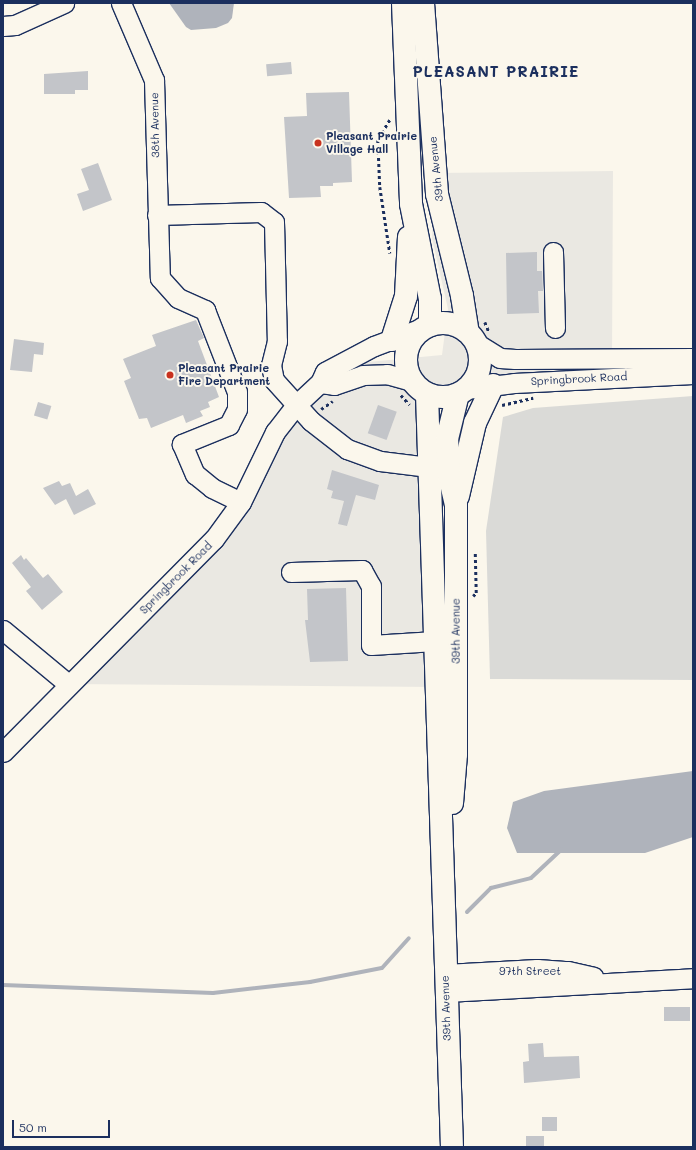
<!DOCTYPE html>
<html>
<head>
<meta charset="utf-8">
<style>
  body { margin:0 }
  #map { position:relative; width:696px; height:1150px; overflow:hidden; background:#fbf7ec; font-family:Mali,sans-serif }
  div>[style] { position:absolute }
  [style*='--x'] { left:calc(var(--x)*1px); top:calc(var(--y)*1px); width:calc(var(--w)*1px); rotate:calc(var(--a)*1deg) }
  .built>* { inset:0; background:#eae8e2 }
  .green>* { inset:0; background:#dadad7 }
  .water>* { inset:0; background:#afb3bb }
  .stream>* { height:4px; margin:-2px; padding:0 2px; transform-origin:2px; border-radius:2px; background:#afb3bb }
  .building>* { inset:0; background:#c3c5c9; transform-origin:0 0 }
  .path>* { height:2.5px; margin-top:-1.25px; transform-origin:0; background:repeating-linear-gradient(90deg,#1b2f5e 0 3px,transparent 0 6px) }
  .roads { filter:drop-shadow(1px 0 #1b2f5e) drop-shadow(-1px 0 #1b2f5e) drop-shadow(0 1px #1b2f5e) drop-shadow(0 -1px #1b2f5e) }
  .minor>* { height:19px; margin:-9.5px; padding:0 9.5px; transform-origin:9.5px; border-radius:9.5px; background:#fbf7ec }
  .major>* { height:22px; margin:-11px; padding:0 11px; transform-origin:11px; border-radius:11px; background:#fbf7ec }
  .major>.ring { margin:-11px; padding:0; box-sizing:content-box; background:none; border:22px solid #fbf7ec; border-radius:50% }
  .dots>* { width:11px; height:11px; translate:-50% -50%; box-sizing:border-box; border:2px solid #fbf7ec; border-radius:50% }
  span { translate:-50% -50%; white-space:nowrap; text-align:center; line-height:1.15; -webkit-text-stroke:4px #fbf7ec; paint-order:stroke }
  .street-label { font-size:11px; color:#1b2f5e }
  .poi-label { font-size:11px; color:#1b2f5e; font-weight:700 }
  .left { translate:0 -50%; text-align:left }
  .district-label { font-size:15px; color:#1b2f5e; font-weight:700; letter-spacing:1px }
  .frame { position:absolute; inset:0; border:4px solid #1b2f5e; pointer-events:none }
  .scale { position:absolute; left:12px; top:1120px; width:98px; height:18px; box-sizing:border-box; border:2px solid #1b2f5e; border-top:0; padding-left:5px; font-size:12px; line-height:14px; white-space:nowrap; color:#1b2f5e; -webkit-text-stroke:3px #fbf7ec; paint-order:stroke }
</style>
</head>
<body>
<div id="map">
  <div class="built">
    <div style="clip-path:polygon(613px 171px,612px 359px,455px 389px,440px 409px,429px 477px,436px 687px,68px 684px,183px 572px,291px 410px,341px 374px,368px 362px,442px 355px,448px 309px,432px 238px,435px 173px)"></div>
  </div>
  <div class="green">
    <div style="clip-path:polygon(693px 396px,693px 680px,490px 679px,486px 531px,503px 417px,533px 408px)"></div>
  </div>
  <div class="water">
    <div style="clip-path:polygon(169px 3px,234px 3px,232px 18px,228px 23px,216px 28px,191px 30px,186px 27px)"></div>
    <div style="clip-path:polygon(693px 771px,693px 837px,645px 853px,517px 853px,507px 828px,513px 802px,544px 791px)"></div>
  </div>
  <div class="stream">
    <div style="--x:467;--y:912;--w:34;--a:-45"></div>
    <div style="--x:491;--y:888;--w:41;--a:-14"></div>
    <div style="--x:531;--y:878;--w:42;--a:-43.1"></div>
    <div style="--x:3;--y:985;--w:210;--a:2.2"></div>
    <div style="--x:213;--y:993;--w:98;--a:-6.5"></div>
    <div style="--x:310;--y:982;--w:73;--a:-11"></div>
    <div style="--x:382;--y:968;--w:40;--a:-48"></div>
  </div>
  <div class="building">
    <div style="left:291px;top:62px;width:12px;height:25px;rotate:85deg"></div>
    <div style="clip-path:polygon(88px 71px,88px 90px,75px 90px,75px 94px,44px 94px,44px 74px)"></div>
    <div style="clip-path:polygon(349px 92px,352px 182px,333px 183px,333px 186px,320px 186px,321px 197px,289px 198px,284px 117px,307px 116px,306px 93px)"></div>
    <div style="clip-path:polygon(98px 163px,112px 200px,83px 211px,77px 194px,89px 190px,81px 169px)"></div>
    <div style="clip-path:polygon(537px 252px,537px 271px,542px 271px,543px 291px,538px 291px,539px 313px,507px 314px,506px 253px)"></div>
    <div style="clip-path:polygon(196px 320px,204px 338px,198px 341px,219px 397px,208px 402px,210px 407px,200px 411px,203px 416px,186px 423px,183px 415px,151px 428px,147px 418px,139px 419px,124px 381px,131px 378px,123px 359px,156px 346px,152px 335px)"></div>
    <div style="clip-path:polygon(14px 339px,44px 343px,43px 355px,34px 354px,32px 372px,10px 370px)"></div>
    <div style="left:38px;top:402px;width:14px;height:14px;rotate:17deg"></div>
    <div style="left:378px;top:405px;width:20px;height:30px;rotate:20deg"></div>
    <div style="clip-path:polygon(332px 470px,379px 485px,375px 500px,356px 495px,347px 526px,338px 524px,344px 501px,331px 498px,333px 491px,327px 489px)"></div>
    <div style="clip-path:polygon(59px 481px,62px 486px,70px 483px,76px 496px,88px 489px,96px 504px,74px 515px,66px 499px,55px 505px,43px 488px)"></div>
    <div style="clip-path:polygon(21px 555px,24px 560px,26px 558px,43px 578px,48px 574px,63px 592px,42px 610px,26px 591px,31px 587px,12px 563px)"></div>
    <div style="clip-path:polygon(346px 588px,348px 661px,310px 662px,305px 620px,308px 620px,307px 589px)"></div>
    <div style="left:664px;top:1007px;width:26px;height:14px"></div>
    <div style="clip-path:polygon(543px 1043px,544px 1057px,579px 1056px,580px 1078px,524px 1083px,523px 1062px,529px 1061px,528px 1044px)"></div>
    <div style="left:557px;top:1117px;width:14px;height:15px;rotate:90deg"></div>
    <div style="left:526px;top:1136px;width:18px;height:11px"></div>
  </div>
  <div class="path">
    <div style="--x:390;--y:120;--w:23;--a:121"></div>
    <div style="--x:378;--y:140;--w:47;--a:87.6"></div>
    <div style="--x:380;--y:187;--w:67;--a:81.4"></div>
    <div style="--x:485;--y:322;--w:11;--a:68"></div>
    <div style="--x:401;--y:395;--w:13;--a:48"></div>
    <div style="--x:502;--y:405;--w:32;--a:-13"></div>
    <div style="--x:321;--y:409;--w:14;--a:-34"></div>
    <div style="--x:473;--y:596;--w:4;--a:-45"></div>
    <div style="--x:476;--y:593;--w:41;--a:-91.4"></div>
  </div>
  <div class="roads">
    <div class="minor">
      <div style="--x:121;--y:3;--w:84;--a:66.8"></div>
      <div style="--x:154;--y:80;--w:198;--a:88.3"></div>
      <div style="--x:160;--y:278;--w:27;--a:48"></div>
      <div style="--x:178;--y:298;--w:30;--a:24"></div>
      <div style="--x:205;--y:310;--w:88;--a:68.7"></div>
      <div style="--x:237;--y:392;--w:17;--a:90"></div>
      <div style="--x:237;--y:409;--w:18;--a:117"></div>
      <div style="--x:229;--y:425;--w:51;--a:158"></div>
      <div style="--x:182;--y:444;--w:33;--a:67"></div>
      <div style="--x:195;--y:474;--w:22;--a:39"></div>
      <div style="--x:212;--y:488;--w:32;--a:26"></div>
      <div style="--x:3;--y:26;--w:12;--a:-5"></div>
      <div style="--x:15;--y:25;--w:54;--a:-24.2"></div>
      <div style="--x:157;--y:215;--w:104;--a:-1.7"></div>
      <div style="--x:261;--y:212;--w:16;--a:38"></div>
      <div style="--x:274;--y:222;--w:119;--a:88.6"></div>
      <div style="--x:277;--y:341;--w:25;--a:104"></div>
      <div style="--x:271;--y:365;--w:15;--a:79"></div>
      <div style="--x:274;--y:380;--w:55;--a:47.9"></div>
      <div style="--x:311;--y:421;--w:46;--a:37.9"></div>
      <div style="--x:347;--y:449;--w:35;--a:20"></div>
      <div style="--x:380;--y:461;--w:49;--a:7"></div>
      <div style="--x:553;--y:252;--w:76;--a:88.5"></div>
      <div style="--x:476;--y:343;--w:28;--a:32"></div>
      <div style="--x:500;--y:358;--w:15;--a:4"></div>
      <div style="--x:515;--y:359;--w:178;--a:-0.3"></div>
      <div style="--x:320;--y:383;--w:14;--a:8"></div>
      <div style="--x:334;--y:385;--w:31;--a:-19"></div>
      <div style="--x:363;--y:375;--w:24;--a:-2"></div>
      <div style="--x:387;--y:374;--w:26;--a:16"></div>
      <div style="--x:466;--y:389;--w:48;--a:-7.1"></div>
      <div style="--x:514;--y:383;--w:179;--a:-2.9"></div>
      <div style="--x:291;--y:572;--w:71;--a:-1.6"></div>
      <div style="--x:362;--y:570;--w:18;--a:61"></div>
      <div style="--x:371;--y:586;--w:59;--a:90"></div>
      <div style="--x:371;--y:645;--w:64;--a:-3.6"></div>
      <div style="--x:3;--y:630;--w:85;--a:39.7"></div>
      <div style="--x:3;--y:752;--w:300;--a:-45.3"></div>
      <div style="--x:214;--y:539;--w:46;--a:-53.9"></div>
      <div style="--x:241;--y:502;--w:78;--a:-64.1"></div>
      <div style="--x:275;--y:432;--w:34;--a:-52"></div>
      <div style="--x:296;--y:405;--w:33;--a:-43"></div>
      <div style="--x:320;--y:383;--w:12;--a:-66"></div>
      <div style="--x:325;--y:372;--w:55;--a:-28"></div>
      <div style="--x:374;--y:346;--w:51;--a:-20.6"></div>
      <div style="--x:445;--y:974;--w:92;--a:-3.1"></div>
      <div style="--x:537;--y:969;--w:31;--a:4"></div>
      <div style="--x:568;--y:971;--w:26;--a:13"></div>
      <div style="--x:446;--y:992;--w:247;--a:-3.2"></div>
    </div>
    <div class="major">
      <div style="--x:403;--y:3;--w:201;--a:87.7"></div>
      <div style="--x:411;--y:204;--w:97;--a:78.7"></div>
      <div style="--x:430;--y:299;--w:26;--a:90"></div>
      <div style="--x:423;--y:3;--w:192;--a:85.8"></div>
      <div style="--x:437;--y:194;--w:105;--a:76.2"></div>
      <div style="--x:462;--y:296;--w:36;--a:81"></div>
      <div class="ring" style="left:406px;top:323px;width:52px;height:52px"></div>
      <div style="--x:392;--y:340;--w:46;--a:-72.3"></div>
      <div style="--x:406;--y:296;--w:59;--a:-87.1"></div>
      <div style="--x:427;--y:394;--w:753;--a:88.1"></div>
      <div style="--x:458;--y:496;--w:75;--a:-76.9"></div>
      <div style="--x:475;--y:423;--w:42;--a:-64.7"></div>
      <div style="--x:452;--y:803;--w:49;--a:-85.3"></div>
      <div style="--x:456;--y:754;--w:249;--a:-90"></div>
      <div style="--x:456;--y:505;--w:31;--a:-103"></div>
      <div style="--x:449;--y:475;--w:36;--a:-93"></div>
      <div style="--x:447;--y:439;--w:46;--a:-76.3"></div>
    </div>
  </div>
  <div class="dots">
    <div style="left:318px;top:143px;background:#c8321e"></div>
    <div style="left:170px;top:375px;background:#c8321e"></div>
  </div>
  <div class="street-label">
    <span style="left:155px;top:125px;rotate:-91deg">38th Avenue</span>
    <span style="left:436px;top:169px;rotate:-96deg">39th Avenue</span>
    <span style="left:579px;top:379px;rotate:-3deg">Springbrook Road</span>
    <span style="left:176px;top:578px;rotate:-45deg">Springbrook Road</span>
    <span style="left:456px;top:631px;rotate:-90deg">39th Avenue</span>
    <span style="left:530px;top:971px">97th Street</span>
    <span style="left:446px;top:1008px;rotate:-92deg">39th Avenue</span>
  </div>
  <div class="poi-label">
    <span class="left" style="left:326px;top:143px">Pleasant Prairie<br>Village Hall</span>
    <span class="left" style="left:178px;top:375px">Pleasant Prairie<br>Fire Department</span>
  </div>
  <div class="district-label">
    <span style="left:496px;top:72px">PLEASANT PRAIRIE</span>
  </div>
  <div class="frame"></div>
  <div class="scale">50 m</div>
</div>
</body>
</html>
